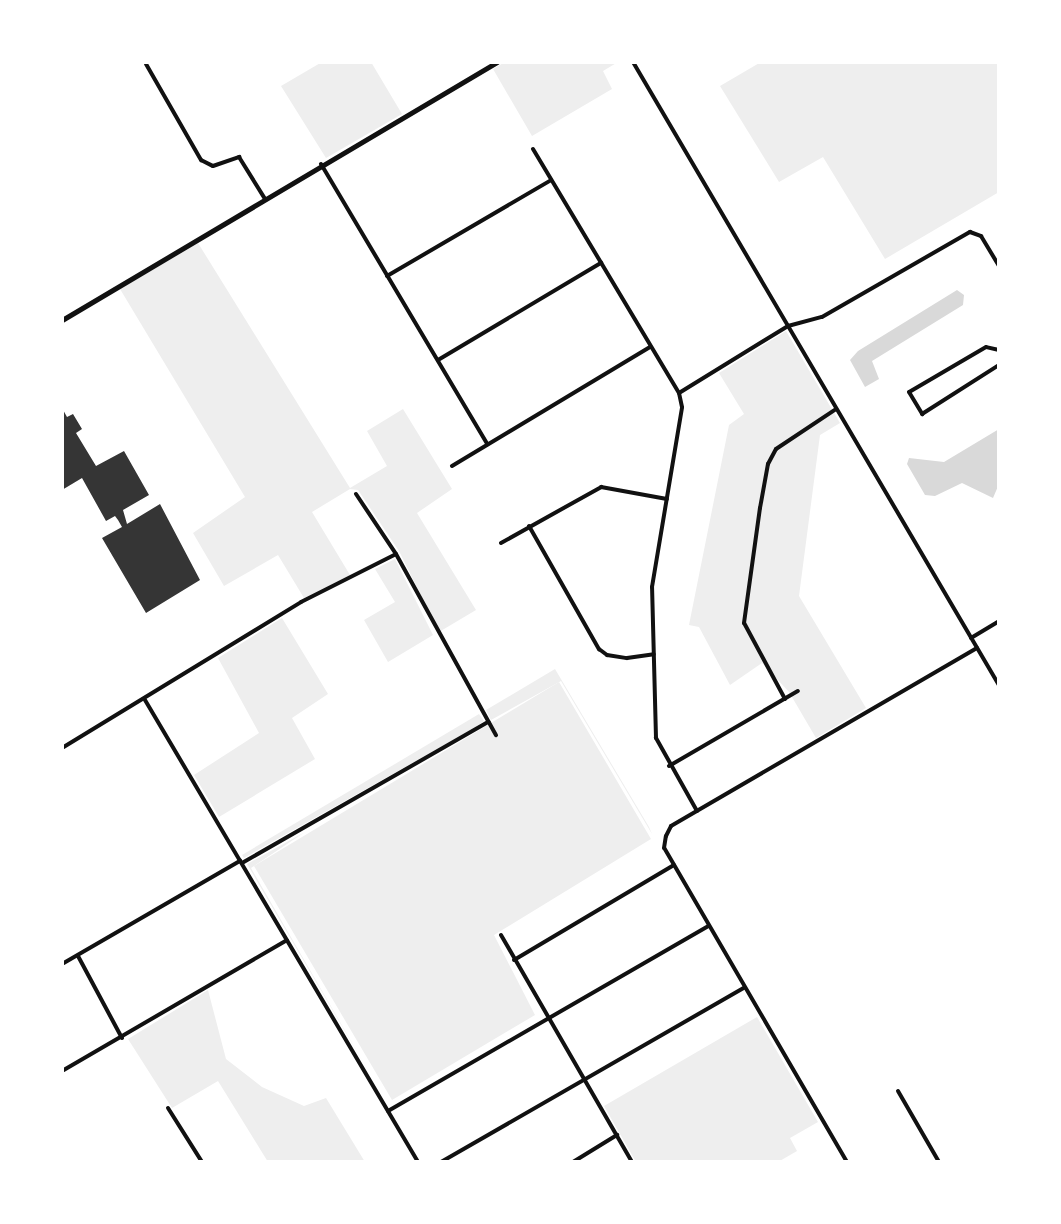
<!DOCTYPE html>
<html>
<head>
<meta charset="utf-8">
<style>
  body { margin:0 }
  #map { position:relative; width:1061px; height:1224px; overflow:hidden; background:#fff; font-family:"Varela Round",sans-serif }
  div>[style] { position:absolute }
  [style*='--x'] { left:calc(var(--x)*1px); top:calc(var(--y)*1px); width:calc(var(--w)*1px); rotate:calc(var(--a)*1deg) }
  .green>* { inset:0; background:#eee }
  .water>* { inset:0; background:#d9d9d9 }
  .building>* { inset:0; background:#353535 }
  .minor>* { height:4px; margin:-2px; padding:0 2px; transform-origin:2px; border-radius:2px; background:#111 }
  .tertiary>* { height:5px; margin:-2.5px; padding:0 2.5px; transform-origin:2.5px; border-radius:2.5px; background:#111 }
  span { translate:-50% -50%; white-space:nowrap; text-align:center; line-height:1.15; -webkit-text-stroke:6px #fff; paint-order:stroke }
  .frame { position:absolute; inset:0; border:64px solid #fff; pointer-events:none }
</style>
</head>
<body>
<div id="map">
  <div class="green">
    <div style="clip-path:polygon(322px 62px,371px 62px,402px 114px,326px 158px,281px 86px)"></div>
    <div style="clip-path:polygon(505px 62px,618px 62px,603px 71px,612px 89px,532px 136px,493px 69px)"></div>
    <div style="clip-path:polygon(761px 62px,999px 62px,999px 192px,885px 259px,823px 157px,779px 182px,720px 86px)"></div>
    <div style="clip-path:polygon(198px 243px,350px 488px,387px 466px,367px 431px,403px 409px,452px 489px,417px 513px,476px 610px,439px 632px,399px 551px,358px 490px,350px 489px,312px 512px,350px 575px,304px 598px,278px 555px,224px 586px,193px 533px,245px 497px,120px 289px)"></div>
    <div style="clip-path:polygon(786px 331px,840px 423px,820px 435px,799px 596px,866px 708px,816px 738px,789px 692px,762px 663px,730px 685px,699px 627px,689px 625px,729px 425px,744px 414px,719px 373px)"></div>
    <div style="clip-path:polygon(395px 559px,433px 635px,388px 662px,364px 620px,395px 602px,375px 569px)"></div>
    <div style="clip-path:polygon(282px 618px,328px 694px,292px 718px,315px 759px,219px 817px,194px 775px,259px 733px,218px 658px)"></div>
    <div style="clip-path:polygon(555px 669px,649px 827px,652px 834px,561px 681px,491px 720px,486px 710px)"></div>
    <div style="clip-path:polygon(559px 682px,651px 839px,494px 935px,535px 1015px,392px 1100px,254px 866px)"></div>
    <div style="clip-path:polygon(479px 714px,484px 721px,474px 728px,244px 858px,242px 855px)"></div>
    <div style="clip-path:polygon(305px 832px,251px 868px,373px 1079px,247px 864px)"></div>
    <div style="clip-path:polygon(208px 990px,226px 1059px,262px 1087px,304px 1106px,326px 1098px,365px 1162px,268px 1162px,218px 1081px,172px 1108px,128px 1039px)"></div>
    <div style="clip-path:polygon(757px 1017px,818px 1122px,790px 1138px,797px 1151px,778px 1162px,636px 1162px,604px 1106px)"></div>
  </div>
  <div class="water">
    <div style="clip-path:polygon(957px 290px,964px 295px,963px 305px,872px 361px,879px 379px,865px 387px,850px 360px,858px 351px)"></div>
    <div style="clip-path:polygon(999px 429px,999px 484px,993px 498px,962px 483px,935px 496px,925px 495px,907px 464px,909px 458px,944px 462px)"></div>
  </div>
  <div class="building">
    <div style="clip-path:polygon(62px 408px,67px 417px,73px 414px,82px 429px,76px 433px,96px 466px,124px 451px,149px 495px,123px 510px,127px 524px,160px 504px,200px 580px,146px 613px,102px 538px,122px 527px,118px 520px,115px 516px,106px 521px,82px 478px,62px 490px)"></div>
  </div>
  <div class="minor">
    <div style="--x:247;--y:62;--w:4;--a:0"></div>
    <div style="--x:633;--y:62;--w:723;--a:59.57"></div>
    <div style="--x:146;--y:64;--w:111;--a:60.2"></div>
    <div style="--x:201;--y:160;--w:13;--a:27"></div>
    <div style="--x:213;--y:166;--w:28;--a:-19"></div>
    <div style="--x:239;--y:157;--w:49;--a:58.2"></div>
    <div style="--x:533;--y:149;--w:284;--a:59.1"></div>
    <div style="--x:321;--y:164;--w:326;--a:59.3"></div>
    <div style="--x:387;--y:276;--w:190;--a:-30.3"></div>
    <div style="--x:999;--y:350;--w:13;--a:-167"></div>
    <div style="--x:986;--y:347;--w:89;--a:149.7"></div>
    <div style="--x:909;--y:392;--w:26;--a:59"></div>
    <div style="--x:922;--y:414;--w:91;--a:-32.5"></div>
    <div style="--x:438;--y:360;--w:190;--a:-30.8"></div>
    <div style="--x:452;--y:466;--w:231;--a:-31"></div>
    <div style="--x:356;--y:494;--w:72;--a:56.3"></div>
    <div style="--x:396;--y:554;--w:207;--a:61.1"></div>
    <div style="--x:529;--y:526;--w:142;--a:60.4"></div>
    <div style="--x:599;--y:649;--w:10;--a:37"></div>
    <div style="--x:607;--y:655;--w:20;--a:9"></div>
    <div style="--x:627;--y:658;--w:27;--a:-8"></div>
    <div style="--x:501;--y:543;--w:115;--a:-29.2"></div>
    <div style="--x:601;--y:487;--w:67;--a:10.3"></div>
    <div style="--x:971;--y:638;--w:33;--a:-31"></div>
    <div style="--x:785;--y:699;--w:86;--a:-118.3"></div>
    <div style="--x:744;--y:623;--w:116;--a:-82.1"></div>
    <div style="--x:760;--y:508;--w:45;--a:-79.7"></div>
    <div style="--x:768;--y:464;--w:17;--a:-62"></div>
    <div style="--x:776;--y:449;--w:72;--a:-33.7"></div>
    <div style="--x:145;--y:700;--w:537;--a:59.42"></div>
    <div style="--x:62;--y:748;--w:280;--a:-31.4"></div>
    <div style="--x:301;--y:602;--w:106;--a:-26.8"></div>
    <div style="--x:669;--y:766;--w:149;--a:-30.2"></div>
    <div style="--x:697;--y:811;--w:84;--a:-119.3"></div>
    <div style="--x:656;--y:738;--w:151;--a:-91.5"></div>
    <div style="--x:652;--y:587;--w:182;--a:-80.5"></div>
    <div style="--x:682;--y:407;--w:14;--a:-102"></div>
    <div style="--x:679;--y:393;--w:128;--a:-31.6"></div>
    <div style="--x:788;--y:326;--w:35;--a:-15"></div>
    <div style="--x:822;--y:317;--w:171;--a:-29.9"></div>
    <div style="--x:970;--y:232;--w:12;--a:20"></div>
    <div style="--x:981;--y:236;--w:35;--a:59"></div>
    <div style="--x:242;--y:863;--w:284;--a:-29.8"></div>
    <div style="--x:501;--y:935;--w:262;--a:60"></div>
    <div style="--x:78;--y:956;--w:93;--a:61.8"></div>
    <div style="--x:514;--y:960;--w:186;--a:-30.7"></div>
    <div style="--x:62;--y:964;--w:206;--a:-30.1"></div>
    <div style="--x:62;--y:1071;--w:260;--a:-30.2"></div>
    <div style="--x:898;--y:1091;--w:82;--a:60"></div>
    <div style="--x:168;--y:1108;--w:64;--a:57.8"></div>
    <div style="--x:388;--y:1111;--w:370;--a:-30"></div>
    <div style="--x:441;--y:1162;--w:349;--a:-29.9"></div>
    <div style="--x:573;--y:1162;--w:52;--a:-31.5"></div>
    <div style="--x:847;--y:1162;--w:363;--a:-120.2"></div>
    <div style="--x:664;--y:848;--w:12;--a:-81"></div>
    <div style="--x:666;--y:836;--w:11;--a:-63"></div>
    <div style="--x:671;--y:826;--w:354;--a:-30.2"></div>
  </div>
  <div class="tertiary">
    <div style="--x:62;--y:320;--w:506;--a:-30.67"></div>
  </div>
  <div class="frame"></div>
</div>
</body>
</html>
